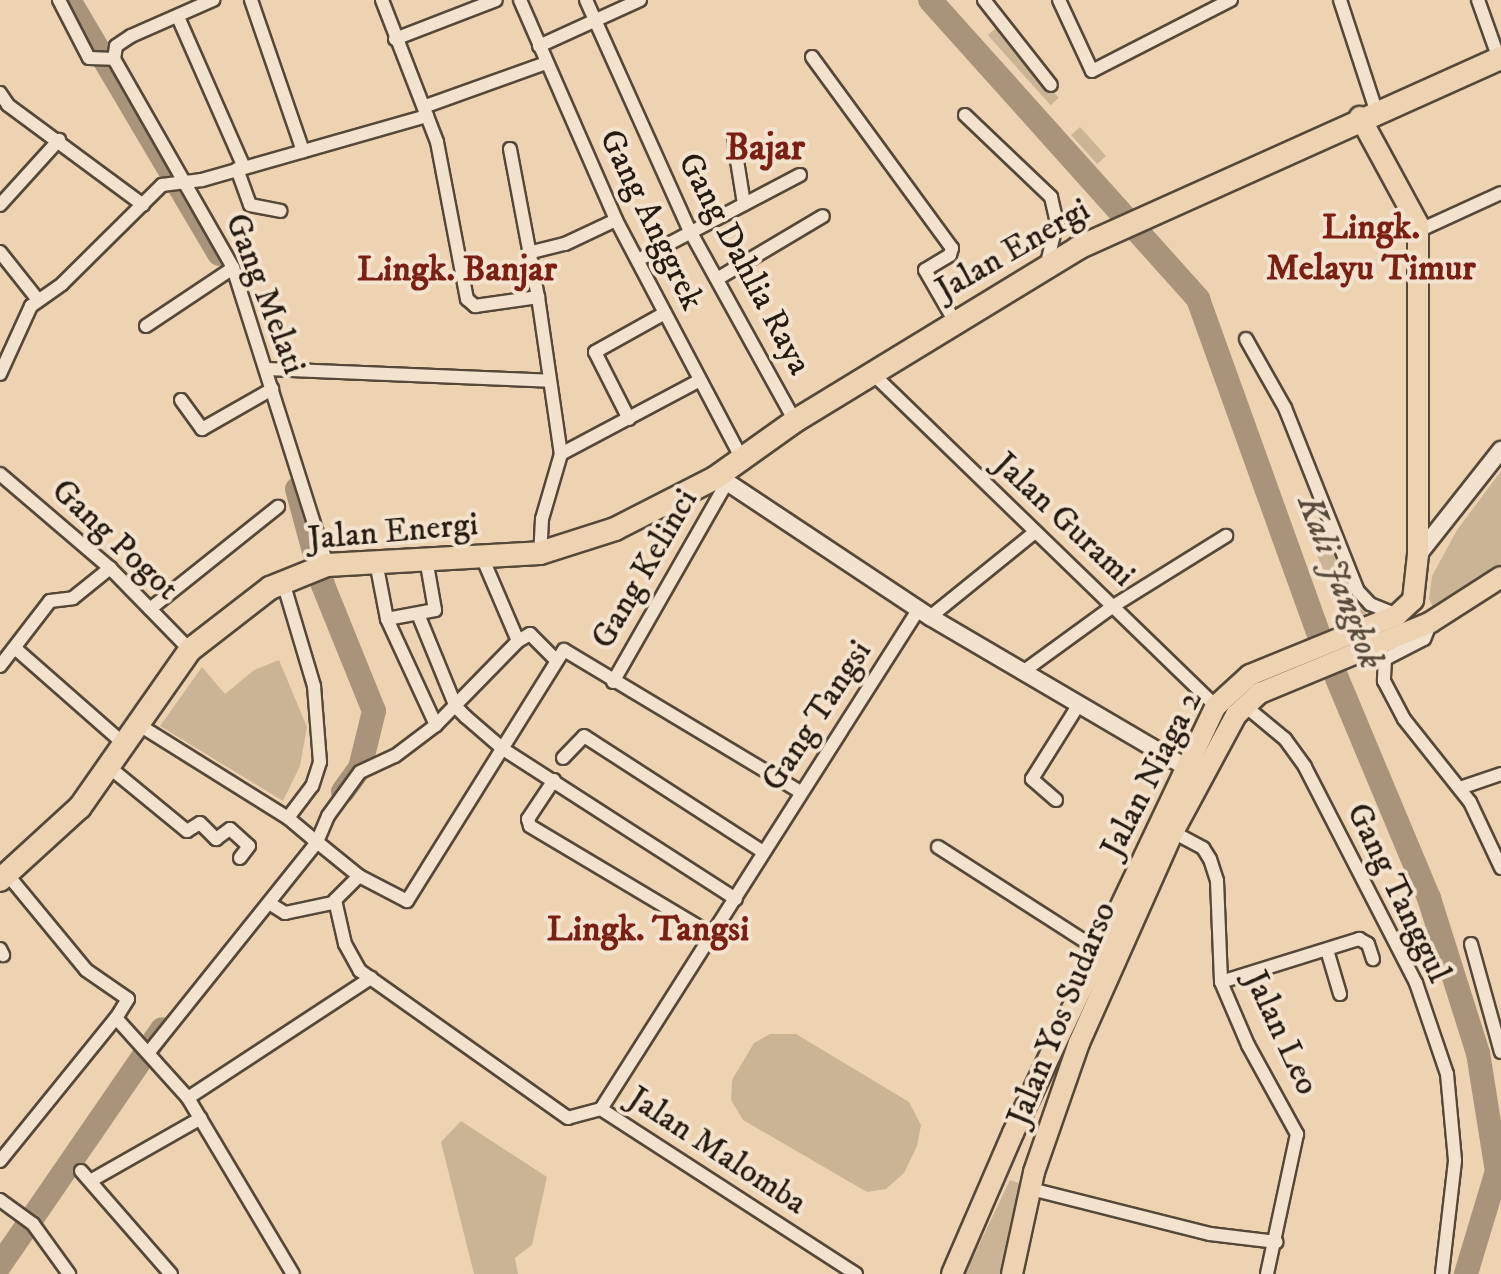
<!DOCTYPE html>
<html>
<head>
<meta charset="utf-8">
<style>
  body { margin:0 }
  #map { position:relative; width:1501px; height:1274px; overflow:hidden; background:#edd3b2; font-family:"IM FELL DW Pica",serif }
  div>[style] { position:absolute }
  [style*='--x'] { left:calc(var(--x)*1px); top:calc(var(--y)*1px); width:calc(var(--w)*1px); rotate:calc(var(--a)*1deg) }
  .green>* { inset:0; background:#cbb496; transform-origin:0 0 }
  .river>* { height:24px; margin:-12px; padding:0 12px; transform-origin:12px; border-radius:12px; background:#a9947b }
  .roads { filter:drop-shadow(2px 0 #564838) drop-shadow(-2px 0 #564838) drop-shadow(0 2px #564838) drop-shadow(0 -2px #564838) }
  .minor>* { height:12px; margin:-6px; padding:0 6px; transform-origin:6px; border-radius:6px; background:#f3e2cd }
  .tertiary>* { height:16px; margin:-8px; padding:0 8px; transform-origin:8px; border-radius:8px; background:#f3e2cd }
  .primary>* { height:20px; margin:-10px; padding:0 10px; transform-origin:10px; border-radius:10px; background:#edd3b2 }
  .trunk>* { height:22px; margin:-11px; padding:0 11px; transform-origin:11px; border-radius:11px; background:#edd3b2 }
  span { translate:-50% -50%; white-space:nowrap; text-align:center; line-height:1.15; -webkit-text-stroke:8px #f3e2cd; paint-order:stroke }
  .street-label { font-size:34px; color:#241a10 }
  .neighbourhood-label { font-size:36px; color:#7a1f14; font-weight:700 }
  .water-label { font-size:36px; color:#594b3b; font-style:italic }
  .quarter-label { font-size:38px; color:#7a1f14; font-weight:700 }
</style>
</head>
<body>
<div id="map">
  <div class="green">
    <div style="left:996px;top:28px;width:94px;height:11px;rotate:48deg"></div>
    <div style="left:1080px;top:127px;width:39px;height:12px;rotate:48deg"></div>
    <div style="clip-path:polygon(1501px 471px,1501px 566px,1489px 580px,1435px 611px,1429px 599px,1432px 576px,1457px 530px)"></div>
    <div style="left:1335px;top:541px;width:82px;height:22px;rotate:67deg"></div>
    <div style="clip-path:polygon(279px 660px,307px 727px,300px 766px,283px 801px,160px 726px,202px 667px,225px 694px,254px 670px)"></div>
    <div style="clip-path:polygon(770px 1034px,796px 1034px,909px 1102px,921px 1125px,917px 1146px,904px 1173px,886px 1189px,867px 1192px,743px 1120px,731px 1100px,732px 1080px,754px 1043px)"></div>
    <div style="clip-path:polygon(461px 1121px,547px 1177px,532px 1245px,515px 1258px,518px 1274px,474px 1274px,441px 1142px)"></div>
    <div style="clip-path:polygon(1010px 1180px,1022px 1184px,1001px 1274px,965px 1274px)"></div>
  </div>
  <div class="river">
    <div style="--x:69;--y:0;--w:295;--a:59.4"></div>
    <div style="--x:930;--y:0;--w:402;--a:48.1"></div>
    <div style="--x:1198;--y:299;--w:363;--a:70.2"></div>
    <div style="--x:1321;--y:640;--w:280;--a:67.3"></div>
    <div style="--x:1429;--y:898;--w:163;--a:72.5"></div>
    <div style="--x:1478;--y:1053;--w:120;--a:80.9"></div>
    <div style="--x:1497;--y:1171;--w:108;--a:106.8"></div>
    <div style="--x:297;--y:489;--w:99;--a:74.8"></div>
    <div style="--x:323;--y:585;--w:136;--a:68"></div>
    <div style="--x:374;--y:711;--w:59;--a:103.8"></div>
    <div style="--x:360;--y:768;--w:29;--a:126"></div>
    <div style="--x:0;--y:1265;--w:286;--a:-55.5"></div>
  </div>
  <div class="roads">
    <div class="minor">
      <div style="--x:59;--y:0;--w:65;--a:62.7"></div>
      <div style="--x:89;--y:58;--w:25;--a:2"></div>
      <div style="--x:251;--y:0;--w:160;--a:71"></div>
      <div style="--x:382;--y:0;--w:152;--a:68.8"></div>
      <div style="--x:437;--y:142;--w:160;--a:79.2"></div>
      <div style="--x:467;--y:299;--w:11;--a:41"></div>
      <div style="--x:475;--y:306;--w:64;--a:-8.1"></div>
      <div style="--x:538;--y:297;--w:159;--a:81.7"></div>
      <div style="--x:561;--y:454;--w:68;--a:106.3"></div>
      <div style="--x:542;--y:519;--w:34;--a:93"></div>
      <div style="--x:520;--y:0;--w:240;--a:66.4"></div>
      <div style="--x:616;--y:220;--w:270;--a:62.2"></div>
      <div style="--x:586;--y:0;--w:253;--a:65.8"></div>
      <div style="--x:690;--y:231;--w:217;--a:61.1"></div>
      <div style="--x:984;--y:0;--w:108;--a:51.8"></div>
      <div style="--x:1059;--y:0;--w:78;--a:65.1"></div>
      <div style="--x:1092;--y:71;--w:156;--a:-27.1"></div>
      <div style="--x:1340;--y:0;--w:116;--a:71.9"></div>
      <div style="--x:1478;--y:0;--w:63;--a:70.4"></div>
      <div style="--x:178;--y:17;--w:164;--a:66.3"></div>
      <div style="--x:395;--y:39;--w:108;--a:-21.1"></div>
      <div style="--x:539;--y:46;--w:111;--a:-24.5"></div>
      <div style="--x:812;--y:57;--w:237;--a:53.8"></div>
      <div style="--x:952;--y:248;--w:7;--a:106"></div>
      <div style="--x:950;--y:255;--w:29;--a:149"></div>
      <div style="--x:925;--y:270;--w:60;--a:60"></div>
      <div style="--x:114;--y:59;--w:241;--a:60.3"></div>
      <div style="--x:233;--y:268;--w:312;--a:72.4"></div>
      <div style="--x:114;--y:59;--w:13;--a:-81"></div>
      <div style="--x:116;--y:46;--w:18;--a:-34"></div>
      <div style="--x:131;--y:36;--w:90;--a:-23.7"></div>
      <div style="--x:0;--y:93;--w:14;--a:56"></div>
      <div style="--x:8;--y:105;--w:168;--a:36.5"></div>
      <div style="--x:426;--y:106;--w:127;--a:-19.7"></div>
      <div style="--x:965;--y:115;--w:119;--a:43.6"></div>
      <div style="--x:1051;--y:197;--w:26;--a:77"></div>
      <div style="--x:1057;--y:222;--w:46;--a:103.7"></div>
      <div style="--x:734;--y:142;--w:63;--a:80.8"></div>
      <div style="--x:510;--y:149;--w:151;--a:79.3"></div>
      <div style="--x:237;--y:169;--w:38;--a:70"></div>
      <div style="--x:250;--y:205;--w:31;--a:11"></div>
      <div style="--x:0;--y:205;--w:88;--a:-47.8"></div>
      <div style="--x:1418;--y:231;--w:91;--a:-24.6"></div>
      <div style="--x:0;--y:252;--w:61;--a:51.6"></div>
      <div style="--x:532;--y:252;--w:34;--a:-14"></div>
      <div style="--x:565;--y:244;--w:56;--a:-25.2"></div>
      <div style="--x:638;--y:260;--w:183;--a:-27.7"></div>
      <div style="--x:717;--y:279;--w:123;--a:-30.7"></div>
      <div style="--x:146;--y:326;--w:105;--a:-33.7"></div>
      <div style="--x:1246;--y:339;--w:79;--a:60.5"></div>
      <div style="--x:1285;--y:408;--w:197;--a:68.3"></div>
      <div style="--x:1358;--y:591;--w:18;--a:47"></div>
      <div style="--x:1370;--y:604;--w:29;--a:22"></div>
      <div style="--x:267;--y:369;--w:283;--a:2.4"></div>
      <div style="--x:0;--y:374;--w:75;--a:-65.5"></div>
      <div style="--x:31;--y:306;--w:38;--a:-35"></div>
      <div style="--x:62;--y:284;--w:141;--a:-44.7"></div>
      <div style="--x:162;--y:185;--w:40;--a:-7.1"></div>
      <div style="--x:202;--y:180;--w:234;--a:-15.9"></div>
      <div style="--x:873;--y:374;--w:477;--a:44.1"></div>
      <div style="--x:181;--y:400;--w:36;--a:54"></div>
      <div style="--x:202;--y:429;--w:81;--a:-29.7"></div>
      <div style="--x:629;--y:419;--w:75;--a:-116.9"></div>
      <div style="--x:595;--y:352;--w:80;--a:-29.1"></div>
      <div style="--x:561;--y:454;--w:157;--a:-28"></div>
      <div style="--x:0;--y:474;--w:145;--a:40.5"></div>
      <div style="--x:110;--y:568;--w:115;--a:45.7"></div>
      <div style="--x:482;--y:557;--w:91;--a:66.8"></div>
      <div style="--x:518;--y:641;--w:14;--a:-30"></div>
      <div style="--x:530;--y:634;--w:37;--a:45"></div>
      <div style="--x:376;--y:562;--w:58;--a:79.1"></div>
      <div style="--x:387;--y:619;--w:117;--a:65.2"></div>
      <div style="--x:283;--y:582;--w:109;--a:73.4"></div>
      <div style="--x:314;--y:686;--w:76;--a:85.5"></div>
      <div style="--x:320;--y:762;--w:25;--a:108"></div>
      <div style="--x:312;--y:786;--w:40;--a:127"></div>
      <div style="--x:150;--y:609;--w:164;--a:-38.6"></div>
      <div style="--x:418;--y:614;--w:100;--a:67.8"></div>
      <div style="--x:456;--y:707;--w:14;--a:45"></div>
      <div style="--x:466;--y:717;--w:49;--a:40.9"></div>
      <div style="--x:503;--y:749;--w:277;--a:32.8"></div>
      <div style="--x:930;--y:617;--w:135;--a:-39"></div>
      <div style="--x:387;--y:619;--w:49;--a:-10.6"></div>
      <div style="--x:435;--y:610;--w:52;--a:-100"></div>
      <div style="--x:1431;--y:622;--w:18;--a:112"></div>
      <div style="--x:1424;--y:639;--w:44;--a:152.9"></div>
      <div style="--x:1385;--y:659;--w:22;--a:93"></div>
      <div style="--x:1384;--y:681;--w:43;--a:62.2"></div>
      <div style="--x:1404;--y:719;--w:106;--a:51.5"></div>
      <div style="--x:1470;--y:802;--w:73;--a:64.8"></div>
      <div style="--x:16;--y:649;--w:142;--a:41.3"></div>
      <div style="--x:0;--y:666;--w:82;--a:-52.4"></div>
      <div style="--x:50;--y:601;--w:23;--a:-7"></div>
      <div style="--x:73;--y:598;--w:48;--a:-39"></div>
      <div style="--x:1024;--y:671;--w:112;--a:-36"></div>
      <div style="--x:1115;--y:605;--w:131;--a:-31.9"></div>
      <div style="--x:613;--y:682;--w:228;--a:-60.3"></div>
      <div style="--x:1244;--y:705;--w:53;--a:39.7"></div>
      <div style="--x:1285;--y:739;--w:34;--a:54"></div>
      <div style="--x:1305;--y:767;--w:243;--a:62.8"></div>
      <div style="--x:1416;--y:983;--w:96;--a:71.2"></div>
      <div style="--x:1447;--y:1074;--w:87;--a:84.7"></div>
      <div style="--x:1455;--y:1161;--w:114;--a:96.6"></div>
      <div style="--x:136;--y:723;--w:179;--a:32"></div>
      <div style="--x:288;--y:818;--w:38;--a:40"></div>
      <div style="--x:317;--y:842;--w:28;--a:-67"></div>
      <div style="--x:328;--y:816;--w:54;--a:-54"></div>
      <div style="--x:360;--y:772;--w:38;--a:-25"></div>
      <div style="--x:395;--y:756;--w:51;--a:-37.1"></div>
      <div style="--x:436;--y:725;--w:117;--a:-45.7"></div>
      <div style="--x:563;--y:758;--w:30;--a:-46"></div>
      <div style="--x:584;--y:736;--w:213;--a:32.9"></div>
      <div style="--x:109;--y:767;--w:101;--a:39.4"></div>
      <div style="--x:187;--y:831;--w:15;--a:-32"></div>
      <div style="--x:200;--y:823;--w:23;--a:45"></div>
      <div style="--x:216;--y:839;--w:17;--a:-36"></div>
      <div style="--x:230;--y:829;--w:25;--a:42"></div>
      <div style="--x:249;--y:846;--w:15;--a:127"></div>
      <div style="--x:554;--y:780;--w:47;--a:123.7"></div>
      <div style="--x:528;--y:819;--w:7;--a:74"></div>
      <div style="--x:530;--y:826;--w:213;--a:30.8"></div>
      <div style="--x:1460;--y:788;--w:43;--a:-18.9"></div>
      <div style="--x:1056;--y:800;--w:32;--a:-139"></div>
      <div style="--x:1032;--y:779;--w:89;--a:-57.9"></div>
      <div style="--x:1173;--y:832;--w:34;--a:28"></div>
      <div style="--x:1203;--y:848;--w:13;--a:58"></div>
      <div style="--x:1210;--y:859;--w:23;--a:72"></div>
      <div style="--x:1217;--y:881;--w:101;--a:87.7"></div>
      <div style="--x:1221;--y:982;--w:69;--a:66.8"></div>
      <div style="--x:1248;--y:1045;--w:102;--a:61.2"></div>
      <div style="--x:1297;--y:1134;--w:143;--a:102.1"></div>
      <div style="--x:938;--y:847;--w:193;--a:32.7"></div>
      <div style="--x:7;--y:874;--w:124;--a:50.5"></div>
      <div style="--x:86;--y:970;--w:51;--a:34.6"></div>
      <div style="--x:128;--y:999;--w:22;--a:122"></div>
      <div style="--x:116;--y:1018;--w:108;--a:48"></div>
      <div style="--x:188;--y:1098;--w:205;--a:59.2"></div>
      <div style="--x:269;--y:903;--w:19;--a:32"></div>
      <div style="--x:285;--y:913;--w:49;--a:-11.8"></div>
      <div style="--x:1471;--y:944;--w:112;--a:74.5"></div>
      <div style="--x:0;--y:949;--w:7;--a:63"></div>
      <div style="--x:1327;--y:950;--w:46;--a:73.5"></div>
      <div style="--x:1221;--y:982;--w:145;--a:-17.3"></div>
      <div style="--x:1359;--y:939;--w:10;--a:29"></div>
      <div style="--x:1368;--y:944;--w:16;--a:72"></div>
      <div style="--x:149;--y:1052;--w:269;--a:-51.3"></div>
      <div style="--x:317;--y:842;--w:54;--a:39"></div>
      <div style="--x:188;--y:1098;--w:219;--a:-33.3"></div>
      <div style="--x:601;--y:1109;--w:34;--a:165"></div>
      <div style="--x:568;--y:1118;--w:255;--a:-144.7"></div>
      <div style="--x:360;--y:971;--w:31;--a:-119"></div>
      <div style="--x:345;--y:944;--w:45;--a:-102.8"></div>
      <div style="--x:335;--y:900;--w:34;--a:-45"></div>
      <div style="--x:359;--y:876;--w:54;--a:27.5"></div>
      <div style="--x:407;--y:901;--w:296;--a:-58"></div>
      <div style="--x:564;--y:650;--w:275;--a:31"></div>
      <div style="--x:0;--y:1161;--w:184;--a:-51"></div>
      <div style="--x:81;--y:1171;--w:137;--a:48.9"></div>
      <div style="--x:92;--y:1180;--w:125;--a:-29.6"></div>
      <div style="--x:1031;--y:1189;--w:185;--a:14.1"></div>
      <div style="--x:1210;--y:1234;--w:67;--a:6.8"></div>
      <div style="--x:0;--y:1200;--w:41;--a:36"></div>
      <div style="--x:33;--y:1224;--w:62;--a:54.2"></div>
      <div style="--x:856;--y:1274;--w:304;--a:-147.1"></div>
      <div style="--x:601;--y:1109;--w:591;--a:-57.57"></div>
    </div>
    <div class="tertiary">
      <div style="--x:718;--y:476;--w:255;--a:33.6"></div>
      <div style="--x:930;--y:617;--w:297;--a:30.4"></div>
      <div style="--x:1418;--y:555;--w:134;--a:-51.7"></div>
    </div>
    <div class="primary">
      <div style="--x:952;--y:1274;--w:154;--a:-66.6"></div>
      <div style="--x:1013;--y:1133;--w:473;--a:-64.6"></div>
      <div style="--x:1216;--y:706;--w:46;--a:-42.4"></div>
      <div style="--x:1250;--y:675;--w:159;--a:-22.2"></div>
      <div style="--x:1397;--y:615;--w:22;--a:-43"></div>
      <div style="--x:1413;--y:600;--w:45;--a:-83.7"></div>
      <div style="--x:1418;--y:555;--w:331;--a:-90"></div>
      <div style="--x:1418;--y:224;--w:122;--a:-118.5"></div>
      <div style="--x:1012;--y:1274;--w:104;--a:-77.8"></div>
      <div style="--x:1034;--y:1172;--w:137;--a:-70.8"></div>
      <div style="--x:1079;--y:1043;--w:231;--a:-66"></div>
      <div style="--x:1173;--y:832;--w:133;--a:-61.7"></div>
      <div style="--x:1236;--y:715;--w:33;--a:-43"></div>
      <div style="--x:1260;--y:693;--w:185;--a:-22.5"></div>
      <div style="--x:1431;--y:622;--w:83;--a:-32.7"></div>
    </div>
    <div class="trunk">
      <div style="--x:0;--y:880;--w:108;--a:-42.4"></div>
      <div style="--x:80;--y:807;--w:192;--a:-55"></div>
      <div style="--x:190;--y:650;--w:101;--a:-37.8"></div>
      <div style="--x:270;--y:588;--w:61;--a:-22"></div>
      <div style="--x:327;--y:565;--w:213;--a:-3.2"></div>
      <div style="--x:540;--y:553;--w:79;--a:-17.7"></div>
      <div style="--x:615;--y:529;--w:112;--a:-27"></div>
      <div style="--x:715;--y:478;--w:98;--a:-35.5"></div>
      <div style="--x:795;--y:421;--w:332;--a:-31.4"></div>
      <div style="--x:1078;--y:248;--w:464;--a:-24.2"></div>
    </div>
  </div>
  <div class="street-label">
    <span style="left:651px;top:220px;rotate:64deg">Gang Anggrek</span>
    <span style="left:1013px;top:250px;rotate:-30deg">Jalan Energi</span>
    <span style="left:744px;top:264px;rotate:62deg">Gang Dahlia Raya</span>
    <span style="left:265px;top:294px;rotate:69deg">Gang Melati</span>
    <span style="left:1064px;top:520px;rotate:43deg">Jalan Gurami</span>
    <span style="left:393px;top:532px;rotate:-5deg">Jalan Energi</span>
    <span style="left:115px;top:540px;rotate:43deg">Gang Pogot</span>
    <span style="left:645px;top:569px;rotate:-60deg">Gang Kelinci</span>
    <span style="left:817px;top:716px;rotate:-57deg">Gang Tangsi</span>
    <span style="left:1152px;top:774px;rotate:-63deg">Jalan Niaga 2</span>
    <span style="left:1398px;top:893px;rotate:64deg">Gang Tanggul</span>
    <span style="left:1062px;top:1014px;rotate:-68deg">Jalan Yos Sudarso</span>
    <span style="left:1281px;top:1033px;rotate:65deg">Jalan Leo</span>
    <span style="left:717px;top:1151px;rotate:33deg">Jalan Malomba</span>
  </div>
  <div class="neighbourhood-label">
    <span style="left:1371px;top:248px">Lingk.<br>Melayu Timur</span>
    <span style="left:457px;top:270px">Lingk. Banjar</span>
    <span style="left:648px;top:930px">Lingk. Tangsi</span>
  </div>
  <div class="water-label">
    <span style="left:1340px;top:582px;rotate:69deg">Kali Jangkok</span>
  </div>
  <div class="quarter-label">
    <span style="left:765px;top:149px">Bajar</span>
  </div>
</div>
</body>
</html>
